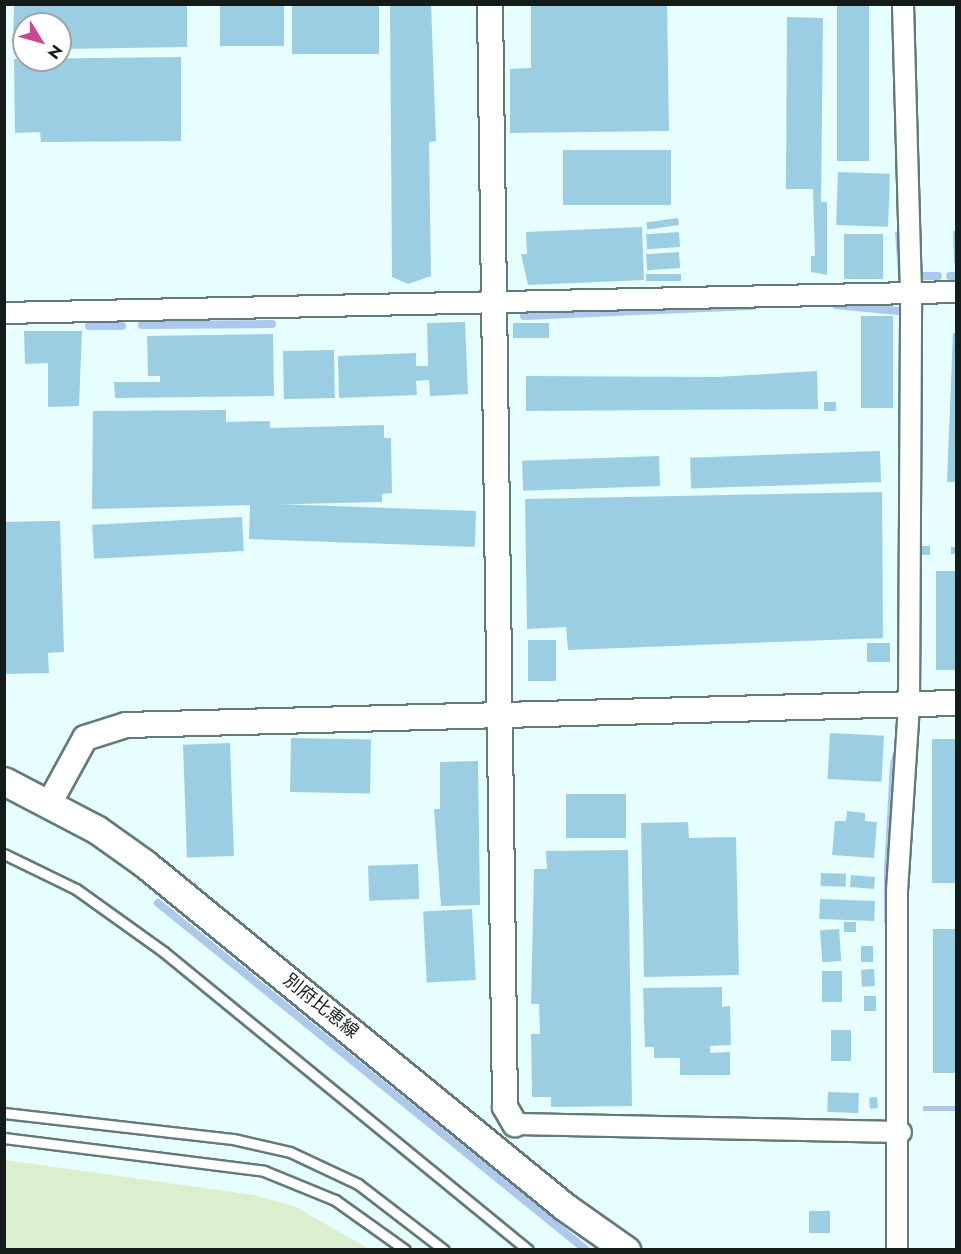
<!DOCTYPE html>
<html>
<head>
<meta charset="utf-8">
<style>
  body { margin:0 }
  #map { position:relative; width:961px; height:1254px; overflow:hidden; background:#e6fefe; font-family:Jost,"Noto Sans JP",sans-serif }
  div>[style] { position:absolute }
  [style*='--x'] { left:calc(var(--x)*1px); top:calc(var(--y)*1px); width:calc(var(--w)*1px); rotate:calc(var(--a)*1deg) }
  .green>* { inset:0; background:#dbeece }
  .water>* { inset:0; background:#adc8ed; transform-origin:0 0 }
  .stream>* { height:8px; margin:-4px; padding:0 4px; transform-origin:4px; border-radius:4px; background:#adc8ed }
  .building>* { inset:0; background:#9ccee3; transform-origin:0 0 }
  .roads { filter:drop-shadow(2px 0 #647a79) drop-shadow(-2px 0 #647a79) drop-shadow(0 2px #647a79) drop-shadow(0 -2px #647a79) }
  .service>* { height:9px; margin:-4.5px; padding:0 4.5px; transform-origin:4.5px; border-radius:4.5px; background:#fff }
  .minor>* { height:20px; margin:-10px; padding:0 10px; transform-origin:10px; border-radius:10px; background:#fff }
  .tertiary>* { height:24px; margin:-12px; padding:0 12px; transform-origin:12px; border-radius:12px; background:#fff }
  .secondary>* { height:27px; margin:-13.5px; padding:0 13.5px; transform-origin:13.5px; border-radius:13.5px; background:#fff }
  span { translate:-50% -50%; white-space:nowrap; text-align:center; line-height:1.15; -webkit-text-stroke:4.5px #fff; paint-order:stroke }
  .street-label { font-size:18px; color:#131c1b }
  .frame { position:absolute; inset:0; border:6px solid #131c1b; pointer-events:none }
  .north { position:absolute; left:12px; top:12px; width:60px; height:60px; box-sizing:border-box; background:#fff; border:2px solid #a1a4a4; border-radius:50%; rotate:127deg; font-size:16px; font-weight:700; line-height:24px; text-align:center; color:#131c1b }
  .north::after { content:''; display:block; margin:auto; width:21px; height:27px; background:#c94890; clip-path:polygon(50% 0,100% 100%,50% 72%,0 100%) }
</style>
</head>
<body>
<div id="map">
  <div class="green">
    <div style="clip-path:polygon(5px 1160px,253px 1195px,296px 1207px,369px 1249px,5px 1249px)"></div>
  </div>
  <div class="water">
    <div style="clip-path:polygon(895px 232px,903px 233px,904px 275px,898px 275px)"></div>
    <div style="clip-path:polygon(897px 741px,889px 872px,889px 924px,884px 923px,884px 871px,890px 763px)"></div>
    <div style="left:956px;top:1106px;width:5px;height:33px;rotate:90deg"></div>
  </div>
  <div class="stream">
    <div style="--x:925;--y:276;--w:13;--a:0"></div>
    <div style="--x:950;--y:276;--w:6;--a:0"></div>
    <div style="--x:836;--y:305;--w:62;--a:5.5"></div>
    <div style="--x:524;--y:316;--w:227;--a:-2.5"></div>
    <div style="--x:142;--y:325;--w:130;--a:-0.4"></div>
    <div style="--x:89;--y:326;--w:33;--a:0"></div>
    <div style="--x:158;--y:903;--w:551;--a:39.03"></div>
  </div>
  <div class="building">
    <div style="clip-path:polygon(14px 4px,187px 4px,187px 47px,60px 49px,60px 24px,24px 24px,24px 49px,13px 50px)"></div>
    <div style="left:220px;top:4px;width:64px;height:42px"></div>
    <div style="left:292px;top:4px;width:87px;height:50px"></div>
    <div style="clip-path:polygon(390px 4px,431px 4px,436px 141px,429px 142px,431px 276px,408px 284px,392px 277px)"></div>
    <div style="clip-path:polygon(531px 4px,667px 4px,669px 131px,510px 133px,510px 69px,531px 68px)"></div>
    <div style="left:837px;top:4px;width:32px;height:157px"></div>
    <div style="clip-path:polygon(787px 17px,823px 18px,821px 202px,827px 202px,827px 275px,811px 272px,811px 256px,815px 256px,813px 189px,786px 189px)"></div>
    <div style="clip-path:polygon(181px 57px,181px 141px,41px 142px,40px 132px,15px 133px,14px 59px)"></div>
    <div style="left:671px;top:150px;width:55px;height:108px;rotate:90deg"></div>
    <div style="left:838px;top:172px;width:52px;height:53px;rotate:2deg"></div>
    <div style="left:678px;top:218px;width:7px;height:32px;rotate:82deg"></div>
    <div style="clip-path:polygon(642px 227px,644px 280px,528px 285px,521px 254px,527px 254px,526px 232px)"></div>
    <div style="clip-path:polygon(953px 231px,956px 231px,956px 263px,954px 263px)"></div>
    <div style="left:679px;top:232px;width:15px;height:33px;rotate:86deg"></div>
    <div style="left:844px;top:234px;width:39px;height:45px"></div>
    <div style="left:679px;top:252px;width:16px;height:33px;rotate:86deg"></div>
    <div style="left:681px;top:274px;width:7px;height:35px;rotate:90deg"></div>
    <div style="left:861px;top:316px;width:32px;height:92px"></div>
    <div style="clip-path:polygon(465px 322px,468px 394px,430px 396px,429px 380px,416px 381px,417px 395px,339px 398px,338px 356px,416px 353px,416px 366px,428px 366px,427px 323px)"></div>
    <div style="left:549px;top:323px;width:15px;height:36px;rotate:90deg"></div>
    <div style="clip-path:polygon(24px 331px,82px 331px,79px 406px,48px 407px,48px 363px,25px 364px)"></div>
    <div style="clip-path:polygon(953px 333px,956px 333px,956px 482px,947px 482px)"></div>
    <div style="clip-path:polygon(273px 334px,274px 396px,115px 398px,114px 382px,160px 382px,160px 376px,148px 376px,147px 336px)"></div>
    <div style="left:334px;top:350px;width:48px;height:51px;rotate:89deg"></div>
    <div style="clip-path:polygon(817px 371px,818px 409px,526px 411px,526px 376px,716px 377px)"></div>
    <div style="left:824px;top:402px;width:12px;height:9px"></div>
    <div style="clip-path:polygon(226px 410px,226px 422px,270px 421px,270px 428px,384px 425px,384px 438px,391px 438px,392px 493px,382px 494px,382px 502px,92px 509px,93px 411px)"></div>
    <div style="left:880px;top:451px;width:31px;height:190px;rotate:88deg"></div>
    <div style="left:659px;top:456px;width:30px;height:137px;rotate:88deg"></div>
    <div style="clip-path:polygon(882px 492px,883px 638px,568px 650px,566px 627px,527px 629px,525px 499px)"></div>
    <div style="left:476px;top:511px;width:36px;height:226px;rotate:92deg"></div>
    <div style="left:242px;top:517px;width:34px;height:150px;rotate:87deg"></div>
    <div style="clip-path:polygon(45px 521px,60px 521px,64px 652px,48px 653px,49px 673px,4px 674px,4px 522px)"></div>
    <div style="left:920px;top:546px;width:10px;height:9px"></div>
    <div style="left:951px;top:547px;width:5px;height:7px"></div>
    <div style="left:936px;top:571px;width:20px;height:99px"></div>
    <div style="left:556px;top:640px;width:41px;height:28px;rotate:90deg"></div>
    <div style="left:867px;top:643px;width:23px;height:19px"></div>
    <div style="left:830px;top:733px;width:54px;height:46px;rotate:3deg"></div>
    <div style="left:291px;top:738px;width:80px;height:54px;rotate:1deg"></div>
    <div style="left:956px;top:739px;width:144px;height:24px;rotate:90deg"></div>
    <div style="left:230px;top:743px;width:113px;height:47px;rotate:88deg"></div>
    <div style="clip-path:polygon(478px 761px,480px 905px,441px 906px,434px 809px,440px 809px,440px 762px)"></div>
    <div style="left:566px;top:794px;width:60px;height:44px"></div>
    <div style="clip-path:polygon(847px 811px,865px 813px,865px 821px,877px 822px,874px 858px,832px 855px,835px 821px,846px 821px)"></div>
    <div style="clip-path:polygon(688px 822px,689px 838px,736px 837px,739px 975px,644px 977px,641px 823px)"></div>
    <div style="clip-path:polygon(628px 850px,632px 1106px,551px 1107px,551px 1097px,532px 1097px,531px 1034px,540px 1034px,539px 1004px,531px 1004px,534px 869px,547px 869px,546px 851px)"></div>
    <div style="left:418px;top:864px;width:35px;height:50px;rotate:88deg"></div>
    <div style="left:821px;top:873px;width:25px;height:13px;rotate:2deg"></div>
    <div style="left:851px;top:875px;width:24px;height:12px;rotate:5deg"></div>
    <div style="left:820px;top:899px;width:55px;height:20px;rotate:2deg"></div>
    <div style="left:472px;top:909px;width:71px;height:49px;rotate:87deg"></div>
    <div style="left:856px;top:922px;width:10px;height:12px;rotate:90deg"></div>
    <div style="left:839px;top:929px;width:32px;height:19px;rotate:86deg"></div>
    <div style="left:956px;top:929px;width:144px;height:23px;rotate:90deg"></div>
    <div style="left:861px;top:946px;width:12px;height:16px"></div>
    <div style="left:874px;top:969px;width:17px;height:13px;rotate:87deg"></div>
    <div style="left:822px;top:971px;width:20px;height:31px"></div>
    <div style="clip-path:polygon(722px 987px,722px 1007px,730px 1006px,731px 1045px,710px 1046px,710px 1053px,730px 1052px,730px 1075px,680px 1075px,680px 1058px,654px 1058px,654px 1047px,645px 1047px,643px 988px)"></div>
    <div style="left:864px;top:996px;width:12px;height:15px"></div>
    <div style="left:831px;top:1030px;width:20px;height:31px"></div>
    <div style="left:828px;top:1092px;width:31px;height:20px;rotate:2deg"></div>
    <div style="left:877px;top:1097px;width:11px;height:8px;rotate:85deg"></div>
    <div style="left:809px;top:1211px;width:21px;height:22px"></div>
  </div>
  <div class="roads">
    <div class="service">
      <div style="--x:4;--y:854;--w:80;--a:25.9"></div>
      <div style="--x:76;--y:889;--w:108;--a:35.6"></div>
      <div style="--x:164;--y:952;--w:470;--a:39.3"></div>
      <div style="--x:4;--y:1113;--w:230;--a:6.5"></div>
      <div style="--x:233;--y:1139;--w:58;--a:12.8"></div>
      <div style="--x:290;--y:1152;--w:75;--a:25.2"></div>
      <div style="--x:358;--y:1184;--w:108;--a:37.5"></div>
      <div style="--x:4;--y:1138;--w:262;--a:7.2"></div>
      <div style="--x:264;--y:1171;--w:77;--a:22.2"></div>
      <div style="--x:335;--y:1200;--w:86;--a:35.5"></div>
    </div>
    <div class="minor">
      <div style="--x:4;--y:313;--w:952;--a:-1.26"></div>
      <div style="--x:515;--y:1124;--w:386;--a:1.2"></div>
      <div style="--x:897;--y:1250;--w:359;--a:-90"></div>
      <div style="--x:897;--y:891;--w:187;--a:-86.3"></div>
      <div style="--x:909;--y:704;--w:412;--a:-89.7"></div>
      <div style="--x:911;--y:292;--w:288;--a:-91.6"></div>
    </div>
    <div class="tertiary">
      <div style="--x:490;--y:4;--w:1103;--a:89.22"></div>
      <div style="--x:505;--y:1107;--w:20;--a:60"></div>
      <div style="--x:50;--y:802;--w:73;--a:-61.3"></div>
      <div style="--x:85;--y:738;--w:43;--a:-17.6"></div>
      <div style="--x:126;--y:725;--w:830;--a:-1.52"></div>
    </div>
    <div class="secondary">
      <div style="--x:4;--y:781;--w:104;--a:27.6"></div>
      <div style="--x:96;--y:829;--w:60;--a:35.5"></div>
      <div style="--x:145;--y:864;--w:542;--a:39.24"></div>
      <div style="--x:565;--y:1207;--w:75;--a:35.2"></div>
    </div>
  </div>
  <div class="street-label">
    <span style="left:321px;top:1006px;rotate:39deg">別府比恵線</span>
  </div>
  <div class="frame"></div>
  <div class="north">N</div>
</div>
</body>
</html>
